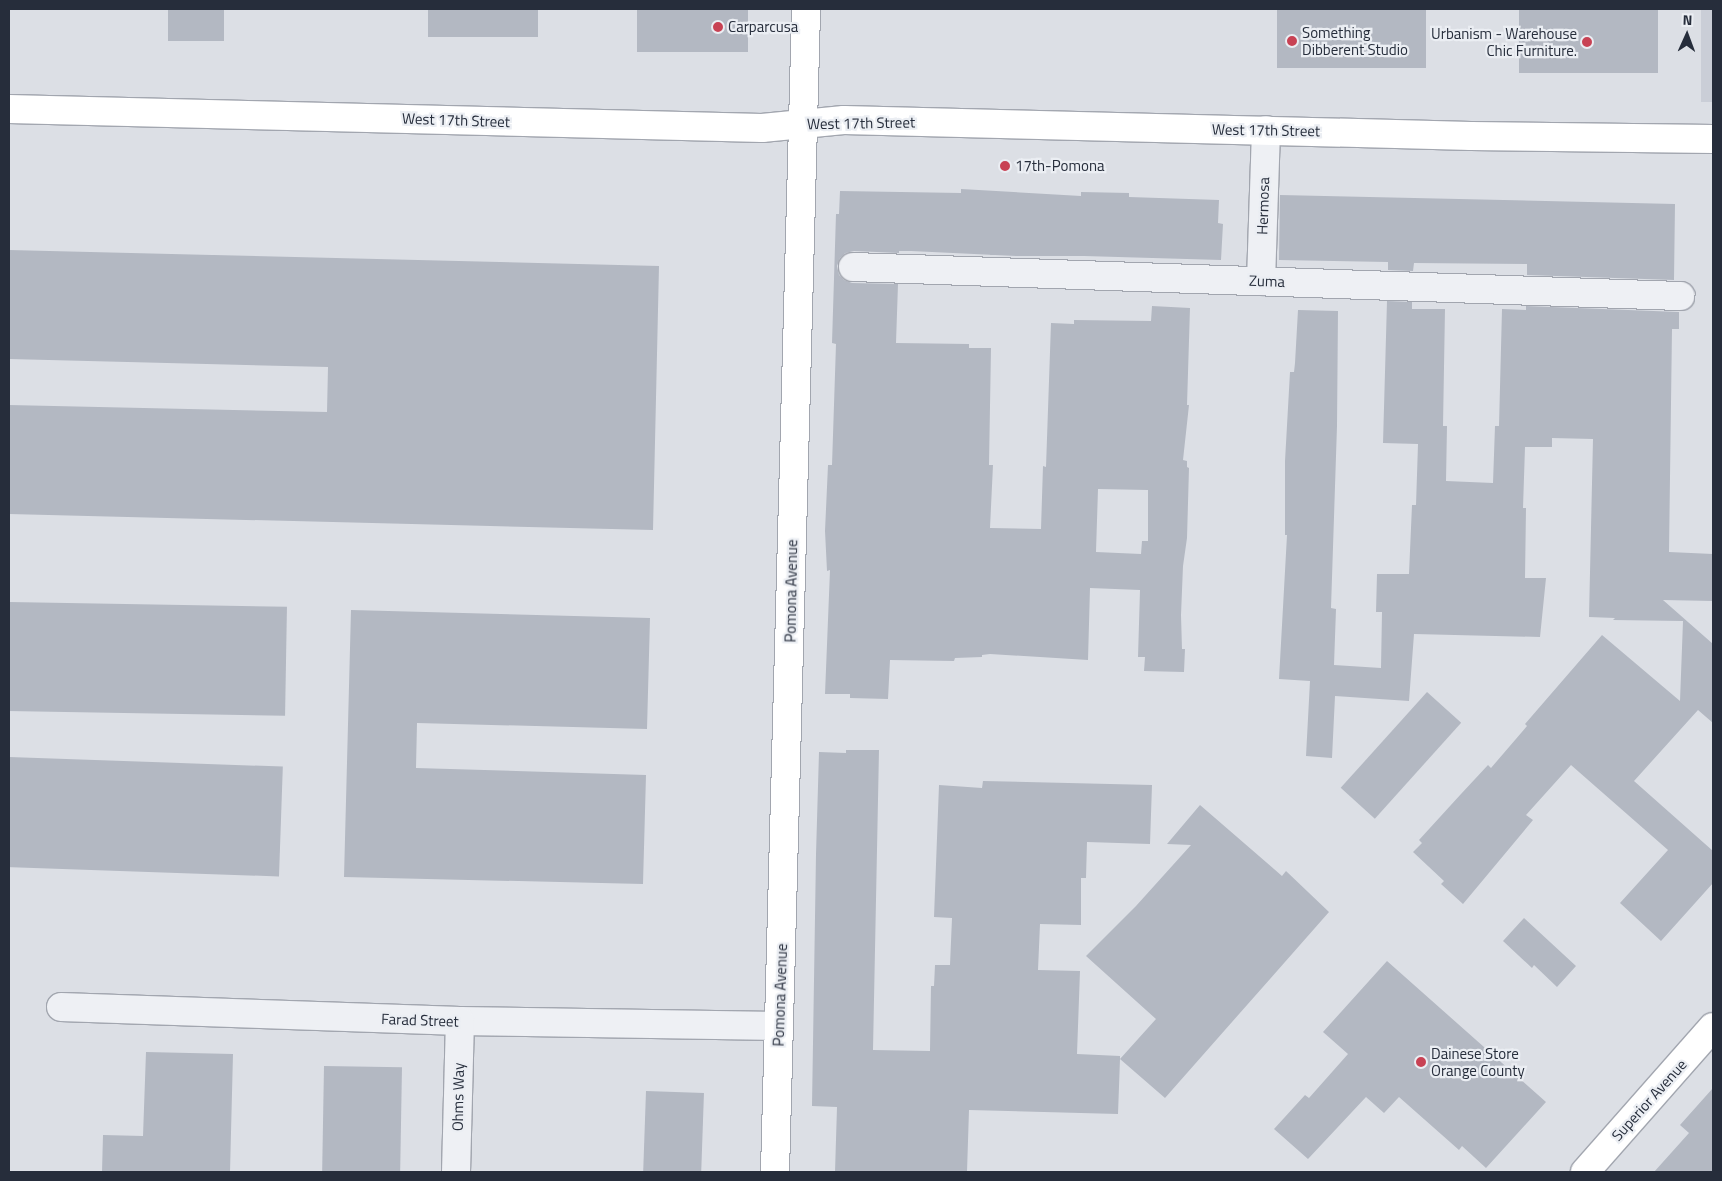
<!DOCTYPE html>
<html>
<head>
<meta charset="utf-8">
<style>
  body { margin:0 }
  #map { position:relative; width:1722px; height:1181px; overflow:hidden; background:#dcdfe5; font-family:"Titillium Web",sans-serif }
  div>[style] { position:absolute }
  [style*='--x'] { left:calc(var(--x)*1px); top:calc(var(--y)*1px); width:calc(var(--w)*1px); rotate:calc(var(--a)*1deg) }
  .built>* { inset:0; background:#caced7; transform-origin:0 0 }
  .building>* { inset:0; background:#b3b8c2; transform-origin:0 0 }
  .roads { filter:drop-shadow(1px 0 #a2a6af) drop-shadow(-1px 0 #a2a6af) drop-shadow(0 1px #a2a6af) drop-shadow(0 -1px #a2a6af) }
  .street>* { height:28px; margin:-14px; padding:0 14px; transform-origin:14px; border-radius:14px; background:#eef0f4 }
  .secondary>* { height:28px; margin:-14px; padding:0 14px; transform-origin:14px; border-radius:14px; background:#fff }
  .dots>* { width:14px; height:14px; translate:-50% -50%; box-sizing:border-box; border:2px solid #ebeef3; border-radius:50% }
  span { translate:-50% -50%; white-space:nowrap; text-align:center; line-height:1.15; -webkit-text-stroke:4.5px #ebeef3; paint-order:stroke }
  .poi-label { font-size:15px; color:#262d3b }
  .left { translate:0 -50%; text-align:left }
  .right { translate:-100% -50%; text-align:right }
  .street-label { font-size:15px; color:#262d3b }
  .frame { position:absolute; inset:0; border:10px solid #262d3b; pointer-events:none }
  .north { position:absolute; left:1662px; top:10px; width:50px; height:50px; -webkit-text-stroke:4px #ebeef3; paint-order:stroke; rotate:2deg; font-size:14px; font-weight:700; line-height:20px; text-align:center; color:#262d3b }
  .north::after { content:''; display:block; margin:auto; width:18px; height:22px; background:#262d3b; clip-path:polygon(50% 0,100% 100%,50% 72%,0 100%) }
</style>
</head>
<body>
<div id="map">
  <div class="built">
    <div style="left:1701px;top:9px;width:12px;height:93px"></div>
  </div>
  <div class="building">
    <div style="left:168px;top:9px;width:56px;height:32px"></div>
    <div style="left:428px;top:9px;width:110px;height:28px"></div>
    <div style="left:637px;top:9px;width:111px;height:43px"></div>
    <div style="left:1277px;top:9px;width:149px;height:59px"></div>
    <div style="left:1519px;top:9px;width:139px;height:64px"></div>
    <div style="clip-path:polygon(evenodd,961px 189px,1081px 196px,1081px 192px,1129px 193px,1129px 197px,1219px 200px,1218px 223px,1223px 224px,1221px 260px,1084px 256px,1016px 256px,911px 251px,899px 251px,899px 253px,854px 251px,845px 253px,840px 258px,837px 266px,839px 275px,844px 280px,852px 283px,898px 284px,896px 343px,969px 344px,969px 348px,991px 348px,989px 465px,993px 465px,990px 528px,1041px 529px,1043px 466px,1046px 467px,1051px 323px,1074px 324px,1074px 320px,1151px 321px,1152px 306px,1190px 308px,1187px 405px,1189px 405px,1183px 460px,1187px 461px,1187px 467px,1189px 468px,1187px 538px,1183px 566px,1181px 615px,1182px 649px,1185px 649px,1184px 672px,1144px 671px,1145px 657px,1138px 657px,1140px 590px,1090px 588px,1088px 660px,990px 654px,982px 655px,982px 657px,955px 658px,954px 661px,890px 660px,888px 699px,850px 698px,850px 694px,825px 694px,830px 570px,827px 571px,825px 531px,828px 465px,832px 465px,836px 344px,832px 343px,836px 214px,839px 214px,840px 191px,961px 193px,961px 189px,1098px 489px,1148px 490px,1148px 541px,1142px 541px,1141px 554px,1096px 552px,1098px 489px)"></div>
    <div style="clip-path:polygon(1280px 195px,1675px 204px,1674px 280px,1527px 275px,1527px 264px,1414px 263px,1413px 271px,1388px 270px,1388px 262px,1279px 260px)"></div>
    <div style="clip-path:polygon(9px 250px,659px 266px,653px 530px,9px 514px,9px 405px,327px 412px,328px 367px,9px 359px)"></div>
    <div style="clip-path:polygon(1387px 301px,1412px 302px,1412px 309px,1445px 309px,1443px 426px,1447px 426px,1446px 481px,1493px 483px,1495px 426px,1499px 426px,1502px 309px,1526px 310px,1526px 306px,1679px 312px,1679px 329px,1672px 329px,1669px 552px,1713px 554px,1713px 601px,1663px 600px,1713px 644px,1713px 723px,1698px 710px,1634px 781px,1713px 851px,1713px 883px,1661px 941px,1620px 903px,1668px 850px,1571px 765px,1526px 815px,1533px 820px,1463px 904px,1441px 884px,1444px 881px,1413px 852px,1422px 843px,1419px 840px,1461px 794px,1488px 765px,1491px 768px,1527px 726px,1525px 724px,1602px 635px,1680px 701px,1683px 621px,1613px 620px,1615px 618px,1589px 617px,1593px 439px,1552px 438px,1552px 447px,1525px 447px,1523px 508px,1526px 508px,1525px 578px,1546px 578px,1540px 637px,1414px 634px,1409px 701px,1335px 696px,1332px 758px,1306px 756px,1310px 681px,1279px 679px,1287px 535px,1285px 535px,1285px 461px,1290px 372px,1294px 372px,1295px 363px,1298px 310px,1338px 311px,1337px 426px,1331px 608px,1336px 609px,1334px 665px,1381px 668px,1382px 612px,1376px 612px,1377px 574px,1409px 574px,1412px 505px,1416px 505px,1418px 444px,1383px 443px)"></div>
    <div style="left:9px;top:602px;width:278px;height:109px;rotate:1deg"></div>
    <div style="clip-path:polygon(351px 610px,650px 618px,647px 729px,417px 723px,416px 768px,646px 775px,643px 884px,344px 877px)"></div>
    <div style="left:1427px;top:692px;width:46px;height:129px;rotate:42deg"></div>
    <div style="clip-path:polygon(846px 750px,879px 750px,873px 1050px,930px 1051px,931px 986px,934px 986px,935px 965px,950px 965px,952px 918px,934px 917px,939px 785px,982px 788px,983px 781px,1152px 785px,1150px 844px,1087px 842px,1086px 878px,1081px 878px,1081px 925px,1040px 924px,1038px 970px,1080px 971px,1077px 1054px,1120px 1056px,1120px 1059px,1156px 1019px,1086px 956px,1136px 906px,1191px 845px,1167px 844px,1200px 805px,1282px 876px,1286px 871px,1329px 912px,1165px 1098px,1120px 1059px,1118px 1114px,969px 1110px,967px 1172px,835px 1172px,837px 1107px,812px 1106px,816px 854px,819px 752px,846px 753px)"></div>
    <div style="left:9px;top:757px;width:274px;height:110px;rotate:2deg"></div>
    <div style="clip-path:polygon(1524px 918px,1576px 966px,1557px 987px,1534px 965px,1532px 968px,1503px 941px)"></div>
    <div style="clip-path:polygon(1387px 961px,1546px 1102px,1486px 1168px,1462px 1146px,1459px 1150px,1399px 1097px,1384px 1113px,1366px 1097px,1308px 1159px,1274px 1129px,1305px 1095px,1309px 1098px,1348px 1054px,1323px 1032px)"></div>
    <div style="clip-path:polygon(146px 1052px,233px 1054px,230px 1172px,102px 1172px,103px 1135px,143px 1136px)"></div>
    <div style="left:324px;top:1066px;width:78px;height:106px;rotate:1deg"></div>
    <div style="clip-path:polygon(1713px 1088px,1713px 1172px,1654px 1172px,1689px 1133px,1680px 1125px)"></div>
    <div style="left:646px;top:1091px;width:58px;height:81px;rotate:2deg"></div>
  </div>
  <div class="roads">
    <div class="street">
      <div style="--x:853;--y:267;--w:828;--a:2.01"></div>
      <div style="--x:1261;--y:281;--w:151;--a:-88.1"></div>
      <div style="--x:61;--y:1007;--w:399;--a:2"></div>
      <div style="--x:460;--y:1021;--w:319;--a:0.9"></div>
      <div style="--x:456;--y:1172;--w:151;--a:-88.5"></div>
    </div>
    <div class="secondary">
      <div style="--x:9;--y:109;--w:753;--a:1.45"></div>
      <div style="--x:762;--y:128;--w:82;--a:-5.6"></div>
      <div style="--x:844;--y:120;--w:627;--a:1.46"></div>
      <div style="--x:1471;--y:136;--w:242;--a:0.7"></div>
      <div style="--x:775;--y:1172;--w:1163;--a:-88.47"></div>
      <div style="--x:1585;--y:1172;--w:193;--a:-48.6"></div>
    </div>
  </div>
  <div class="dots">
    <div style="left:718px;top:27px;background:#c84254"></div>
    <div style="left:1292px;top:41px;background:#c84254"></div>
    <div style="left:1587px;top:42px;background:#c84254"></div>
    <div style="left:1005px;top:166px;background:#c84254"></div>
    <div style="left:1421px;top:1062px;background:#c84254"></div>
  </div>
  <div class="poi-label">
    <span class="left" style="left:728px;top:27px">Carparcusa</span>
    <span class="left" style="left:1302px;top:41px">Something<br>Dibberent Studio</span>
    <span class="right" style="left:1577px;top:42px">Urbanism - Warehouse<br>Chic Furniture.</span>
    <span class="left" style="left:1015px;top:166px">17th-Pomona</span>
    <span class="left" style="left:1431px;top:1062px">Dainese Store<br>Orange County</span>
  </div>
  <div class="street-label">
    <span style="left:456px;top:120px;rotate:2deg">West 17th Street</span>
    <span style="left:861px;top:123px;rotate:-1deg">West 17th Street</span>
    <span style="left:1266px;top:130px;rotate:1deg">West 17th Street</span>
    <span style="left:1263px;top:206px;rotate:-88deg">Hermosa</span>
    <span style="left:1267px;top:281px;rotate:2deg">Zuma</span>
    <span style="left:791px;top:591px;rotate:-89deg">Pomona Avenue</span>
    <span style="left:780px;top:995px;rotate:-88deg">Pomona Avenue</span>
    <span style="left:420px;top:1020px;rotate:2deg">Farad Street</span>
    <span style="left:458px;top:1097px;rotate:-89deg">Ohms Way</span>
    <span style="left:1649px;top:1100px;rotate:-48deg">Superior Avenue</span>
  </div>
  <div class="frame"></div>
  <div class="north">N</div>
</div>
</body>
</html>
